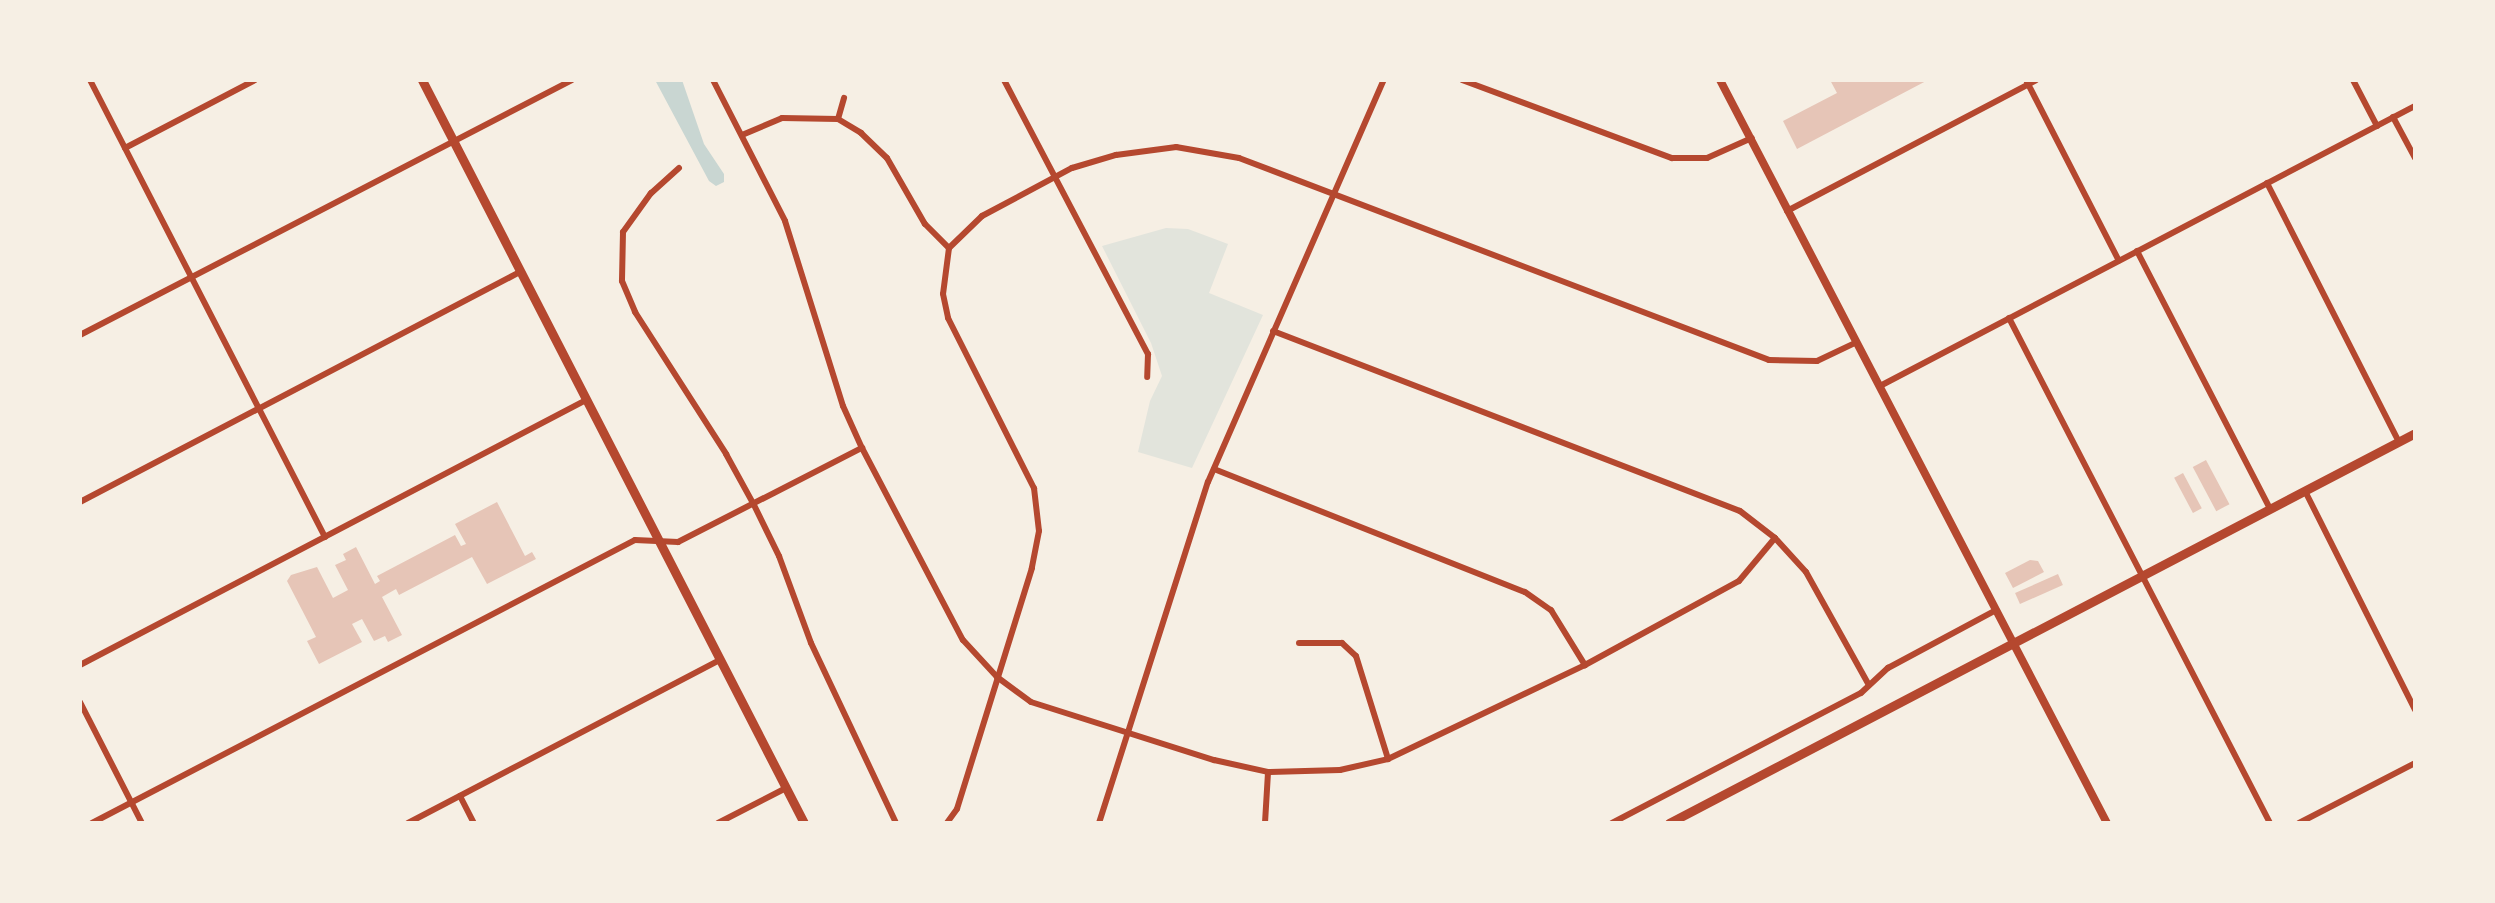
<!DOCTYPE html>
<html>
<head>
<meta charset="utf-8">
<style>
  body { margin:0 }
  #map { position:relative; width:2495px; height:903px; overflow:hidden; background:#f6efe4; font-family:"DejaVu Sans",sans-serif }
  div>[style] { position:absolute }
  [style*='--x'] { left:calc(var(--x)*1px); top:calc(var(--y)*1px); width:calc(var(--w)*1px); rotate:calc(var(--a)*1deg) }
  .green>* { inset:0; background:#e2e4dc }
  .water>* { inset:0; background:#c9d6d2 }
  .building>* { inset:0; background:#e6c5b7; transform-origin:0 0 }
  .minor>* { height:6px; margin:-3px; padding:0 3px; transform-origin:3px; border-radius:3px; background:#b5482f }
  .tertiary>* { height:8px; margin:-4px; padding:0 4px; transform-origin:4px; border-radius:4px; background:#b5482f }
  .secondary>* { height:9px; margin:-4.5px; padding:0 4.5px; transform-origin:4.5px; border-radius:4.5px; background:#b5482f }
  .primary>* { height:9px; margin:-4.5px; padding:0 4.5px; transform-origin:4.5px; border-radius:4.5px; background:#b5482f }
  span { translate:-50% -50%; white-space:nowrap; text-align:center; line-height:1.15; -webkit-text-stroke:9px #f6efe4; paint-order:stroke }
  .frame { position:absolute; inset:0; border:82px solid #f6efe4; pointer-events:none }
</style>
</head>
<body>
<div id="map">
  <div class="green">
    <div style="clip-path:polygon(1166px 228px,1188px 229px,1228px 244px,1209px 293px,1263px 315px,1192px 468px,1138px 452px,1150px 401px,1162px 376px,1151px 343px,1102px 246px)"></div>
  </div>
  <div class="water">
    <div style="clip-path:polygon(655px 80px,682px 80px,704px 144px,724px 174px,724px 182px,716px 186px,709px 181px)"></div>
  </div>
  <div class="building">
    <div style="clip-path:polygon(1830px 80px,1928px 80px,1797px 149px,1783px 121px,1837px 93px)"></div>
    <div style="left:2206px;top:460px;width:50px;height:15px;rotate:62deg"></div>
    <div style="left:2183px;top:473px;width:40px;height:10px;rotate:62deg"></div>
    <div style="clip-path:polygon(497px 502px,525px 556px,532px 552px,536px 559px,487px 584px,472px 557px,399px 595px,396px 589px,382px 597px,402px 635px,388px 642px,385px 636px,374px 641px,362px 619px,352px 624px,362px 642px,319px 664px,307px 641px,316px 637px,287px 581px,291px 575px,317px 567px,333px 598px,348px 590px,335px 565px,346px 560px,343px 554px,356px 547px,375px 584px,380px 581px,377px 576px,455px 535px,461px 546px,466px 544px,455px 524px)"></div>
    <div style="clip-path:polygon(2030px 560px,2038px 561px,2044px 572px,2013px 588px,2005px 573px)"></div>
    <div style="left:2058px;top:574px;width:12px;height:47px;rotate:66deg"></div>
  </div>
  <div class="minor">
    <div style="--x:90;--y:80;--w:514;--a:62.79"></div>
    <div style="--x:713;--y:80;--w:158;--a:62.9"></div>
    <div style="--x:785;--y:221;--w:194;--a:72.6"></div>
    <div style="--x:843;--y:406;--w:46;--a:65.7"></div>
    <div style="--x:862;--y:448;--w:217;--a:62.3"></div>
    <div style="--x:963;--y:640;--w:50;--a:47.4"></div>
    <div style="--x:997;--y:677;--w:42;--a:36.3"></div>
    <div style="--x:1031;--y:702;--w:192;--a:17.6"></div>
    <div style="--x:1214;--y:760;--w:55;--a:12.5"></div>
    <div style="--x:1268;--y:772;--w:72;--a:-1.6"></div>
    <div style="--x:1340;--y:770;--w:49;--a:-12.9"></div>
    <div style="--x:1388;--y:759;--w:218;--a:-25.5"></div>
    <div style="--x:1585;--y:665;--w:175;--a:-28.6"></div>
    <div style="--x:1739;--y:581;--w:56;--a:-50.1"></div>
    <div style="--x:1004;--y:80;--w:310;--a:62.3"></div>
    <div style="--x:1148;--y:354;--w:23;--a:92"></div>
    <div style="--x:1462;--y:80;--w:224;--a:20.4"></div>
    <div style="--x:1672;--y:158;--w:35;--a:0"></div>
    <div style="--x:1707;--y:158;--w:49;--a:-24"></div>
    <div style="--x:2026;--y:80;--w:203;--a:62.8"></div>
    <div style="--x:2353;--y:80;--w:52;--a:62.4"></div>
    <div style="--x:2393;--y:117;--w:47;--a:61.8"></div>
    <div style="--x:838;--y:119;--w:22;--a:-74"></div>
    <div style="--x:742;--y:135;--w:43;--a:-23"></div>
    <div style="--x:782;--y:118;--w:56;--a:1"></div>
    <div style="--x:838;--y:119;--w:27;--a:31"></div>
    <div style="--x:861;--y:133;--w:36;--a:44"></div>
    <div style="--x:887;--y:158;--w:76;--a:60.1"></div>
    <div style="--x:925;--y:224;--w:34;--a:45"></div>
    <div style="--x:949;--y:248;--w:46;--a:97.4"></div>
    <div style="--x:943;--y:294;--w:25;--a:78"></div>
    <div style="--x:948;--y:318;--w:191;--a:63.2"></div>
    <div style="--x:1034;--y:488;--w:43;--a:83.4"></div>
    <div style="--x:1039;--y:531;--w:38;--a:101"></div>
    <div style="--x:1032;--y:568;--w:252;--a:107.3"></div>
    <div style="--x:957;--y:809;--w:17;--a:126"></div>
    <div style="--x:125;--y:148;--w:147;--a:-27.6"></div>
    <div style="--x:679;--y:168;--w:38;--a:138"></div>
    <div style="--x:651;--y:193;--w:48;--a:125.7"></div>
    <div style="--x:623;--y:232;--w:49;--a:91.2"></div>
    <div style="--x:622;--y:281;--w:34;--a:67"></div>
    <div style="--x:635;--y:312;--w:169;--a:57.3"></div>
    <div style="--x:726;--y:454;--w:58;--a:61.2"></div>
    <div style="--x:754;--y:505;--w:57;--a:63.9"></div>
    <div style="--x:779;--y:556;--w:93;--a:69.8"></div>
    <div style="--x:811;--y:643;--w:199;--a:64.7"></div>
    <div style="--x:2267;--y:183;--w:291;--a:63"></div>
    <div style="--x:1787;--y:211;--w:281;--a:-27.7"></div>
    <div style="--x:949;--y:248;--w:46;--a:-44.1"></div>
    <div style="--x:982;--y:216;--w:102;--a:-28.1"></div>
    <div style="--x:1072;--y:168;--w:46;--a:-16.5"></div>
    <div style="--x:1116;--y:155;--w:61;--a:-7.6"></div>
    <div style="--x:1176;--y:147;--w:64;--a:9.9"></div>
    <div style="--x:1239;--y:158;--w:567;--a:20.86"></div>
    <div style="--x:1769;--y:360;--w:48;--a:1.2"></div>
    <div style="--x:1817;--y:361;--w:44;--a:-25.4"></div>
    <div style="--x:2137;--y:251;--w:290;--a:62.7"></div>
    <div style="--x:2009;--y:318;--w:568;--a:62.67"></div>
    <div style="--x:1273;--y:331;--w:500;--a:21.08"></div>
    <div style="--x:1740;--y:511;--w:44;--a:37.6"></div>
    <div style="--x:1775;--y:538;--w:46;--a:47.6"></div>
    <div style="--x:1806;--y:572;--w:129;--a:60.9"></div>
    <div style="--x:80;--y:335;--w:554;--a:-27.4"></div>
    <div style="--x:1880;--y:386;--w:604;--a:-27.63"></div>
    <div style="--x:1214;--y:469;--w:334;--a:21.6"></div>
    <div style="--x:1525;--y:592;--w:32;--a:35"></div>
    <div style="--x:1551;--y:610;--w:65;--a:58.3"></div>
    <div style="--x:2305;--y:491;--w:245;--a:63.3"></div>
    <div style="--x:80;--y:502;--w:496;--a:-27.6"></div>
    <div style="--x:1299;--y:643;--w:43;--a:0"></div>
    <div style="--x:1342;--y:643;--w:19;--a:43"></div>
    <div style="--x:1356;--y:656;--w:108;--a:72.7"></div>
    <div style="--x:80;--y:665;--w:571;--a:-27.64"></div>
    <div style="--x:80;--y:702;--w:136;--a:62.9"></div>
    <div style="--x:460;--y:796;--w:30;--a:63"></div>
    <div style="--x:92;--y:823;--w:612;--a:-27.53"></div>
    <div style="--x:635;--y:540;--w:43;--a:2.7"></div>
    <div style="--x:678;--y:542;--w:207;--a:-27.1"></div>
    <div style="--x:408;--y:823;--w:352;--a:-27.6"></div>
    <div style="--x:718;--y:823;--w:76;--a:-27.2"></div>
    <div style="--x:1099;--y:823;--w:358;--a:-72.3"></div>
    <div style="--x:1208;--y:482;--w:439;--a:-66.4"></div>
    <div style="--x:1265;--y:823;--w:51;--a:-86.6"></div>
    <div style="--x:1612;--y:823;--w:281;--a:-27.6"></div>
    <div style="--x:1861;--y:693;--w:37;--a:-43"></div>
    <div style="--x:1888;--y:668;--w:123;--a:-28.2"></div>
    <div style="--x:2299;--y:823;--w:131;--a:-27.3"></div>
  </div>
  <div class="tertiary">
    <div style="--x:1720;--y:80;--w:838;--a:62.49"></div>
  </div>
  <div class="secondary">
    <div style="--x:422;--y:80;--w:835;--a:62.79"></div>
  </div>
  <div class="primary">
    <div style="--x:1669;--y:823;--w:842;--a:-27.6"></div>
  </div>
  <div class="frame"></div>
</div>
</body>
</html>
